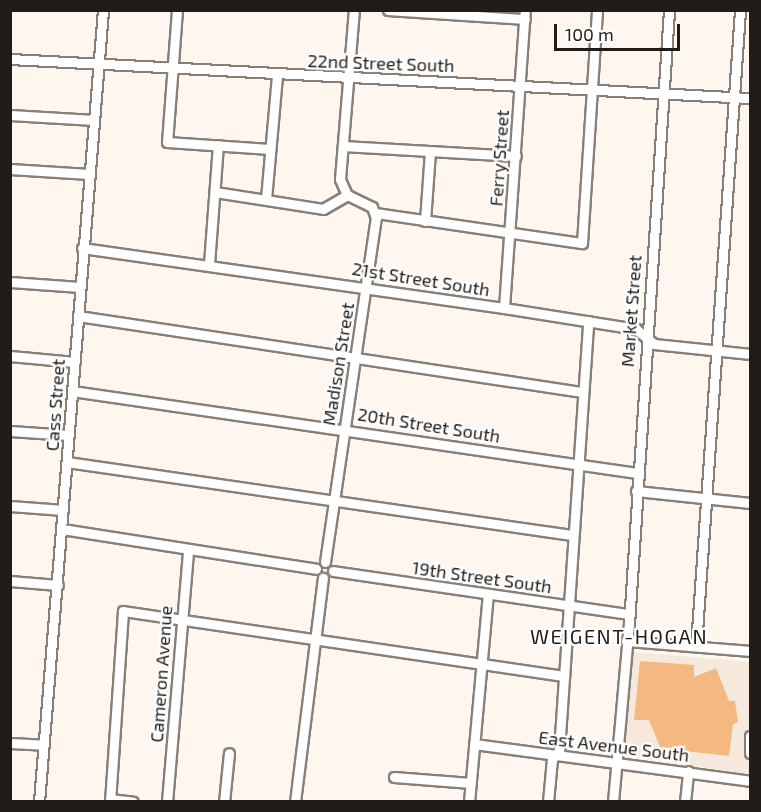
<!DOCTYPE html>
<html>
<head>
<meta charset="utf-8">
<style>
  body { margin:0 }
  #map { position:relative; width:761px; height:812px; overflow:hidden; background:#fef6ef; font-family:"Exo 2",sans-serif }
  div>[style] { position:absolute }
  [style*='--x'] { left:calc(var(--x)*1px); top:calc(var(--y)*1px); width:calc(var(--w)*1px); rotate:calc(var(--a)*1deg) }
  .built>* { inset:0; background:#f7e8dc }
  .green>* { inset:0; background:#f4b981 }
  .roads { filter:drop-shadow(2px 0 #878079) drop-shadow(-2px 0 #878079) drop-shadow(0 2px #878079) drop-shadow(0 -2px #878079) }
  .minor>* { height:9px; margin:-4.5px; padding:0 4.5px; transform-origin:4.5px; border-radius:4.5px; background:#fff }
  span { translate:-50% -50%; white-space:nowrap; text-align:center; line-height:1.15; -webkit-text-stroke:4.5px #fff; paint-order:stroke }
  .street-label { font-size:18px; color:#1f1c1a }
  .neighbourhood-label { font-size:20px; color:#1f1c1a; letter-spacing:1.5px }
  .frame { position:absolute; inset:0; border:12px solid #1f1c1a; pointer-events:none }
  .scale { position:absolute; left:554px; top:24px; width:126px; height:27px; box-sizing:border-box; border:3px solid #1f1c1a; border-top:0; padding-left:8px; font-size:18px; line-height:21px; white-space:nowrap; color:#1f1c1a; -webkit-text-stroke:4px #fff; paint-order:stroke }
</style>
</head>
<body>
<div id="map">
  <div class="built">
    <div style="clip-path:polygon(631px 652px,750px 662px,750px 774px,624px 755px)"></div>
  </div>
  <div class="green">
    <div style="clip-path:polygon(640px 661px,694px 665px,694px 677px,716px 668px,729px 701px,735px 701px,738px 722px,733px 724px,729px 756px,676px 750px,676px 746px,662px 752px,649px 720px,634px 720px)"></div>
  </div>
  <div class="roads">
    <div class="minor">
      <div style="--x:177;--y:10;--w:132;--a:94.3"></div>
      <div style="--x:167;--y:142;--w:103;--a:3.9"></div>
      <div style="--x:388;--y:10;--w:137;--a:3.8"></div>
      <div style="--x:10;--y:59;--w:741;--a:3.02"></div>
      <div style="--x:10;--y:115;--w:84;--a:3.4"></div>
      <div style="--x:343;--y:146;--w:173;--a:3.3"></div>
      <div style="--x:10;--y:169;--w:79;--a:3.6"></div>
      <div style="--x:215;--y:192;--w:109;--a:8.9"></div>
      <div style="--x:323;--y:209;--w:28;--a:-30"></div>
      <div style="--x:266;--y:199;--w:124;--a:-84.9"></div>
      <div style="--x:376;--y:213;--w:208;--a:8.3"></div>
      <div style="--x:582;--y:243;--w:233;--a:-86.3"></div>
      <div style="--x:425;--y:221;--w:69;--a:-85.9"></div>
      <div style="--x:82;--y:248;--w:426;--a:8.1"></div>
      <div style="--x:504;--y:308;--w:134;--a:9"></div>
      <div style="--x:636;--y:329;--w:23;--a:40"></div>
      <div style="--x:654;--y:344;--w:97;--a:5.9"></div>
      <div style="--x:209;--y:264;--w:119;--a:-85.7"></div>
      <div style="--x:10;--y:282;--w:70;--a:4.1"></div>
      <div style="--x:504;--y:308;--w:299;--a:-86"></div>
      <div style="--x:78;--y:316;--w:510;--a:8.58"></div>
      <div style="--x:10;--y:356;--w:65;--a:5.3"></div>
      <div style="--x:72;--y:391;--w:571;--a:8.26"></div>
      <div style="--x:10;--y:431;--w:59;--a:3.9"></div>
      <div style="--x:67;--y:462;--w:510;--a:8.23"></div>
      <div style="--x:636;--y:491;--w:115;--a:6"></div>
      <div style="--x:10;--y:506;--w:53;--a:4.3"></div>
      <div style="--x:62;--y:529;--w:257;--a:8.9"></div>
      <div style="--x:325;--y:562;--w:348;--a:-81.6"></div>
      <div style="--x:376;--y:218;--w:12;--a:-110"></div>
      <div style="--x:372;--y:207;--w:28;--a:-154"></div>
      <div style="--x:347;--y:195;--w:17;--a:-114"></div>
      <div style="--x:340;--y:179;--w:170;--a:-85.3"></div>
      <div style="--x:333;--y:571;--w:298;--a:8.3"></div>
      <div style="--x:10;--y:581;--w:48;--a:4.8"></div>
      <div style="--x:626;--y:641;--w:124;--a:4.6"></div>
      <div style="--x:696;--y:646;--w:638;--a:-86.04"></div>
      <div style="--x:750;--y:736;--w:17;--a:90"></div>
      <div style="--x:10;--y:743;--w:34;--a:3"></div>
      <div style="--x:474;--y:744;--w:278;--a:7.6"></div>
      <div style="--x:394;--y:777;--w:77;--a:4.5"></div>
      <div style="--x:110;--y:799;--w:23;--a:7"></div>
      <div style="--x:39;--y:802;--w:795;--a:-85.38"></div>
      <div style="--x:110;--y:802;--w:191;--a:-86.1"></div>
      <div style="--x:123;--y:611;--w:446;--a:8.4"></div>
      <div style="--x:167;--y:802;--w:253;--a:-85.2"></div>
      <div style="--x:224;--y:802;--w:49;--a:-84.2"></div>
      <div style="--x:295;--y:802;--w:226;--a:-82.9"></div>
      <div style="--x:469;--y:802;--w:208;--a:-84.8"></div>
      <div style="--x:548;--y:802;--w:43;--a:-84.7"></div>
      <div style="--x:552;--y:759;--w:11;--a:-49"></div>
      <div style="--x:559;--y:751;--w:431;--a:-86.1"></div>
      <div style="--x:613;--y:802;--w:179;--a:-84.9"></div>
      <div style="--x:629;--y:624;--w:615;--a:-86.27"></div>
      <div style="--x:685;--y:802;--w:31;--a:-84"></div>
    </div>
  </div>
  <div class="street-label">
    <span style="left:381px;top:63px;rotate:2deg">22nd Street South</span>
    <span style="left:499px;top:158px;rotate:-86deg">Ferry Street</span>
    <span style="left:421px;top:279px;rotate:9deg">21st Street South</span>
    <span style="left:631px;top:311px;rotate:-86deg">Market Street</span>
    <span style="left:338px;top:364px;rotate:-81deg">Madison Street</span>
    <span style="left:55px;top:405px;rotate:-86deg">Cass Street</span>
    <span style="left:429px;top:425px;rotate:9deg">20th Street South</span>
    <span style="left:482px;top:577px;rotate:8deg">19th Street South</span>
    <span style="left:161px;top:674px;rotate:-86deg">Cameron Avenue</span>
    <span style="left:614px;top:746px;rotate:7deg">East Avenue South</span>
  </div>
  <div class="neighbourhood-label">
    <span style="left:619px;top:636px">WEIGENT-HOGAN</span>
  </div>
  <div class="frame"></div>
  <div class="scale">100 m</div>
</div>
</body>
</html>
